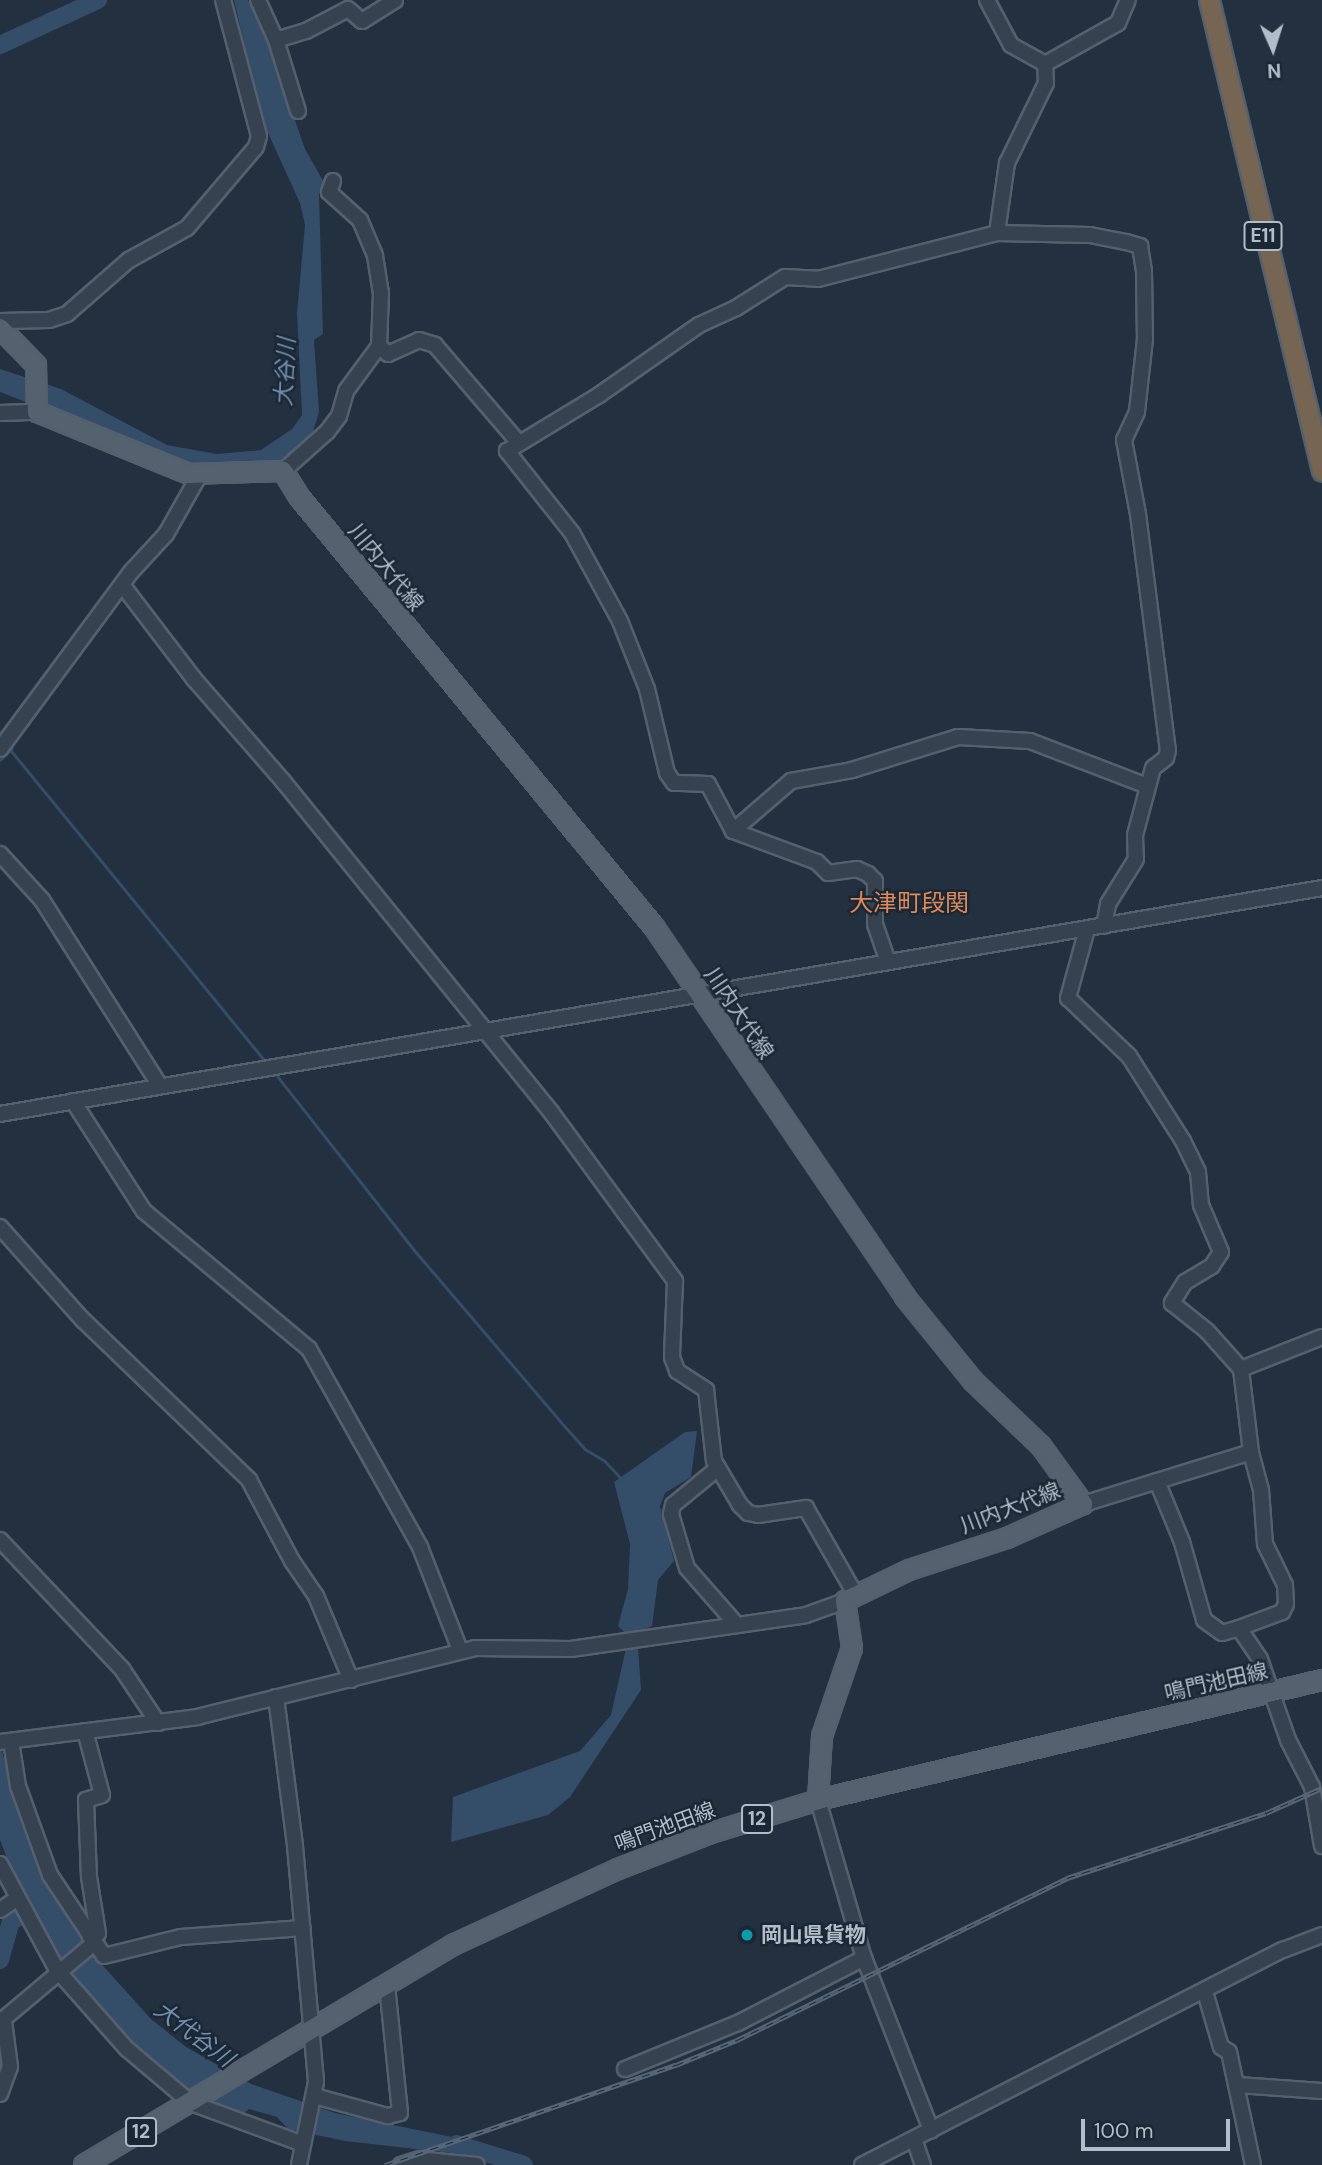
<!DOCTYPE html>
<html>
<head>
<meta charset="utf-8">
<style>
  body { margin:0 }
  #map { position:relative; width:1322px; height:2165px; overflow:hidden; background:#22303f; font-family:"DM Sans","Noto Sans JP",sans-serif }
  div>[style] { position:absolute }
  [style*='--x'] { left:calc(var(--x)*1px); top:calc(var(--y)*1px); width:calc(var(--w)*1px); rotate:calc(var(--a)*1deg) }
  .water>* { inset:0; background:#344d68 }
  .stream>* { height:2.5px; margin:-1.25px; padding:0 1.25px; transform-origin:1.25px; border-radius:1.25px; background:#344d68 }
  .river>* { height:18px; margin:-9px; padding:0 9px; transform-origin:9px; border-radius:9px; background:#344d68 }
  .roads { filter:drop-shadow(2px 0 #54606d) drop-shadow(-2px 0 #54606d) drop-shadow(0 2px #54606d) drop-shadow(0 -2px #54606d) }
  .minor>* { height:14px; margin:-7px; padding:0 7px; transform-origin:7px; border-radius:7px; background:#36424f }
  .major>* { height:18px; margin:-9px; padding:0 9px; transform-origin:9px; border-radius:9px; background:#54616f }
  .highway>* { height:19px; margin:-9.5px; padding:0 9.5px; transform-origin:9.5px; border-radius:9.5px; background:#756552 }
  .rail>* { height:5px; margin-top:-2.5px; transform-origin:0; background:repeating-linear-gradient(90deg,#1b2734 0 8px,#576676 0 16px); box-sizing:border-box; border-block:2px solid #576676 }
  .dots>* { width:19px; height:19px; translate:-50% -50%; box-sizing:border-box; border:4px solid #1b2734; border-radius:50% }
  span { translate:-50% -50%; white-space:nowrap; text-align:center; line-height:1.15; -webkit-text-stroke:5px #1b2734; paint-order:stroke }
  .shield-label span { padding:2px 5px; background:#1b2734; border:2px solid; border-radius:5px; -webkit-text-stroke-width:0 }
  .shield-label { font-size:19px; color:#b2bdca; font-weight:700 }
  .street-label { font-size:21px; color:#b2bdca }
  .poi-label { font-size:21px; color:#b2bdca; font-weight:700 }
  .left { translate:0 -50%; text-align:left }
  .water-label { font-size:23px; color:#7090b0; font-style:italic }
  .quarter-label { font-size:24px; color:#dd8a5a }
  .north { position:absolute; left:1238px; top:14px; width:70px; height:70px; -webkit-text-stroke:5px #1b2734; paint-order:stroke; rotate:177deg; font-size:19px; font-weight:700; line-height:28px; text-align:center; color:#b2bdca }
  .north::after { content:''; display:block; margin:auto; width:24px; height:32px; background:#b2bdca; clip-path:polygon(50% 0,100% 100%,50% 72%,0 100%) }
  .scale { position:absolute; left:1081px; top:2119px; width:149px; height:32px; box-sizing:border-box; border:4px solid #b2bdca; border-top:0; padding-left:9px; font-size:21px; line-height:24px; white-space:nowrap; color:#b2bdca; -webkit-text-stroke:5px #1b2734; paint-order:stroke }
</style>
</head>
<body>
<div id="map">
  <div class="water">
    <div style="clip-path:polygon(234px 0,248px 0,269px 45px,305px 149px,326px 186px,319px 194px,323px 334px,314px 340px,319px 412px,313px 432px,292px 458px,277px 464px,196px 468px,0 392px,0 369px,61px 389px,167px 445px,217px 454px,261px 450px,292px 429px,302px 415px,297px 313px,305px 225px,300px 203px,262px 120px)"></div>
    <div style="clip-path:polygon(697px 1431px,691px 1477px,665px 1493px,660px 1506px,674px 1561px,658px 1580px,652px 1626px,637px 1633px,641px 1690px,570px 1797px,548px 1815px,451px 1842px,453px 1797px,580px 1751px,611px 1715px,626px 1648px,627px 1635px,618px 1626px,628px 1589px,630px 1544px,614px 1482px,685px 1432px)"></div>
    <div style="clip-path:polygon(0 1744px,22px 1821px,55px 1894px,96px 1958px,151px 2019px,186px 2047px,251px 2084px,335px 2113px,481px 2143px,477px 2156px,345px 2141px,288px 2129px,277px 2117px,249px 2109px,243px 2114px,193px 2095px,146px 2061px,68px 1977px,19px 1889px,0 1840px)"></div>
  </div>
  <div class="stream">
    <div style="--x:9;--y:748;--w:406;--a:50.7"></div>
    <div style="--x:0;--y:760;--w:16;--a:-45"></div>
    <div style="--x:275;--y:1073;--w:228;--a:51.8"></div>
    <div style="--x:416;--y:1252;--w:223;--a:49.5"></div>
    <div style="--x:561;--y:1422;--w:36;--a:48"></div>
    <div style="--x:585;--y:1449;--w:23;--a:31"></div>
    <div style="--x:605;--y:1461;--w:25;--a:47"></div>
  </div>
  <div class="river">
    <div style="--x:0;--y:45;--w:108;--a:-24.7"></div>
    <div style="--x:0;--y:1960;--w:41;--a:-74.2"></div>
    <div style="--x:11;--y:1921;--w:35;--a:-27"></div>
    <div style="--x:457;--y:2144;--w:70;--a:17.4"></div>
  </div>
  <div class="roads">
    <div class="minor">
      <div style="--x:258;--y:0;--w:44;--a:65.8"></div>
      <div style="--x:987;--y:0;--w:51;--a:61.9"></div>
      <div style="--x:1011;--y:45;--w:39;--a:29"></div>
      <div style="--x:298;--y:111;--w:74;--a:-107.2"></div>
      <div style="--x:276;--y:40;--w:31;--a:-17"></div>
      <div style="--x:306;--y:31;--w:47;--a:-27.6"></div>
      <div style="--x:348;--y:9;--w:18;--a:41"></div>
      <div style="--x:362;--y:21;--w:39;--a:-32"></div>
      <div style="--x:333;--y:181;--w:12;--a:110"></div>
      <div style="--x:329;--y:192;--w:42;--a:42.1"></div>
      <div style="--x:360;--y:220;--w:39;--a:67"></div>
      <div style="--x:375;--y:256;--w:36;--a:81"></div>
      <div style="--x:381;--y:292;--w:54;--a:92.1"></div>
      <div style="--x:379;--y:346;--w:12;--a:42"></div>
      <div style="--x:388;--y:354;--w:34;--a:-24"></div>
      <div style="--x:419;--y:340;--w:17;--a:17"></div>
      <div style="--x:435;--y:345;--w:128;--a:49.4"></div>
      <div style="--x:997;--y:233;--w:71;--a:-81.9"></div>
      <div style="--x:1007;--y:163;--w:89;--a:-64"></div>
      <div style="--x:1046;--y:83;--w:19;--a:-93"></div>
      <div style="--x:1045;--y:64;--w:84;--a:-29.3"></div>
      <div style="--x:1118;--y:23;--w:25;--a:-67"></div>
      <div style="--x:0;--y:321;--w:49;--a:-1.2"></div>
      <div style="--x:49;--y:320;--w:19;--a:-18"></div>
      <div style="--x:67;--y:314;--w:82;--a:-41.1"></div>
      <div style="--x:129;--y:260;--w:66;--a:-28.9"></div>
      <div style="--x:187;--y:228;--w:106;--a:-49.6"></div>
      <div style="--x:256;--y:147;--w:11;--a:-75"></div>
      <div style="--x:259;--y:136;--w:141;--a:-104.8"></div>
      <div style="--x:0;--y:413;--w:37;--a:-2"></div>
      <div style="--x:283;--y:471;--w:59;--a:-41.6"></div>
      <div style="--x:327;--y:432;--w:20;--a:-53"></div>
      <div style="--x:339;--y:416;--w:26;--a:-74"></div>
      <div style="--x:346;--y:391;--w:56;--a:-53.7"></div>
      <div style="--x:123;--y:586;--w:117;--a:52.6"></div>
      <div style="--x:194;--y:679;--w:135;--a:48.9"></div>
      <div style="--x:283;--y:781;--w:426;--a:51"></div>
      <div style="--x:551;--y:1112;--w:210;--a:53.7"></div>
      <div style="--x:675;--y:1281;--w:76;--a:92.3"></div>
      <div style="--x:672;--y:1357;--w:15;--a:70"></div>
      <div style="--x:677;--y:1371;--w:35;--a:33"></div>
      <div style="--x:706;--y:1390;--w:71;--a:83.6"></div>
      <div style="--x:714;--y:1461;--w:51;--a:59.4"></div>
      <div style="--x:740;--y:1505;--w:11;--a:45"></div>
      <div style="--x:748;--y:1513;--w:10;--a:11"></div>
      <div style="--x:758;--y:1515;--w:49;--a:-8.3"></div>
      <div style="--x:806;--y:1508;--w:99;--a:60.3"></div>
      <div style="--x:0;--y:749;--w:220;--a:-53.5"></div>
      <div style="--x:131;--y:572;--w:52;--a:-47.4"></div>
      <div style="--x:166;--y:534;--w:69;--a:-60.5"></div>
      <div style="--x:733;--y:831;--w:77;--a:-40.8"></div>
      <div style="--x:791;--y:781;--w:62;--a:-10.2"></div>
      <div style="--x:852;--y:770;--w:111;--a:-17.3"></div>
      <div style="--x:958;--y:737;--w:72;--a:3.2"></div>
      <div style="--x:1030;--y:741;--w:125;--a:21"></div>
      <div style="--x:0;--y:854;--w:62;--a:47.6"></div>
      <div style="--x:42;--y:900;--w:220;--a:57.6"></div>
      <div style="--x:1087;--y:929;--w:72;--a:105.4"></div>
      <div style="--x:1068;--y:998;--w:84;--a:43.6"></div>
      <div style="--x:1129;--y:1056;--w:101;--a:57.6"></div>
      <div style="--x:1183;--y:1141;--w:34;--a:64"></div>
      <div style="--x:1198;--y:1172;--w:33;--a:85"></div>
      <div style="--x:1201;--y:1205;--w:51;--a:66.9"></div>
      <div style="--x:1221;--y:1252;--w:17;--a:123"></div>
      <div style="--x:1212;--y:1266;--w:31;--a:149"></div>
      <div style="--x:1185;--y:1282;--w:25;--a:122"></div>
      <div style="--x:1172;--y:1303;--w:45;--a:38.7"></div>
      <div style="--x:1207;--y:1331;--w:51;--a:48.2"></div>
      <div style="--x:888;--y:962;--w:40;--a:-108.9"></div>
      <div style="--x:875;--y:924;--w:43;--a:-90"></div>
      <div style="--x:875;--y:881;--w:10;--a:-135"></div>
      <div style="--x:868;--y:874;--w:12;--a:-156"></div>
      <div style="--x:857;--y:869;--w:29;--a:172"></div>
      <div style="--x:828;--y:873;--w:16;--a:-135"></div>
      <div style="--x:817;--y:862;--w:90;--a:-159.7"></div>
      <div style="--x:733;--y:831;--w:53;--a:-118"></div>
      <div style="--x:708;--y:784;--w:34;--a:-178"></div>
      <div style="--x:674;--y:783;--w:12;--a:-125"></div>
      <div style="--x:667;--y:773;--w:86;--a:-103.4"></div>
      <div style="--x:647;--y:689;--w:73;--a:-111.7"></div>
      <div style="--x:620;--y:621;--w:100;--a:-118.6"></div>
      <div style="--x:572;--y:533;--w:105;--a:-128.4"></div>
      <div style="--x:507;--y:451;--w:108;--a:-31.3"></div>
      <div style="--x:599;--y:395;--w:122;--a:-35"></div>
      <div style="--x:699;--y:325;--w:41;--a:-24.7"></div>
      <div style="--x:736;--y:308;--w:58;--a:-32.3"></div>
      <div style="--x:785;--y:277;--w:33;--a:3"></div>
      <div style="--x:818;--y:279;--w:185;--a:-14.4"></div>
      <div style="--x:997;--y:233;--w:93;--a:1.2"></div>
      <div style="--x:1090;--y:235;--w:37;--a:11"></div>
      <div style="--x:1126;--y:242;--w:15;--a:16"></div>
      <div style="--x:1140;--y:246;--w:25;--a:81"></div>
      <div style="--x:1144;--y:271;--w:68;--a:89.2"></div>
      <div style="--x:1145;--y:339;--w:73;--a:96.3"></div>
      <div style="--x:1137;--y:412;--w:31;--a:115"></div>
      <div style="--x:1124;--y:440;--w:75;--a:79.3"></div>
      <div style="--x:1138;--y:514;--w:238;--a:82.8"></div>
      <div style="--x:1168;--y:750;--w:8;--a:104"></div>
      <div style="--x:1166;--y:758;--w:16;--a:142"></div>
      <div style="--x:1153;--y:768;--w:69;--a:105"></div>
      <div style="--x:1135;--y:835;--w:24;--a:88"></div>
      <div style="--x:1136;--y:859;--w:53;--a:121.9"></div>
      <div style="--x:1108;--y:904;--w:22;--a:100"></div>
      <div style="--x:73;--y:1101;--w:131;--a:57.2"></div>
      <div style="--x:144;--y:1211;--w:215;--a:39.9"></div>
      <div style="--x:309;--y:1349;--w:227;--a:60.7"></div>
      <div style="--x:420;--y:1547;--w:110;--a:68.8"></div>
      <div style="--x:0;--y:1114;--w:1341;--a:-9.7"></div>
      <div style="--x:0;--y:1227;--w:125;--a:48.3"></div>
      <div style="--x:83;--y:1320;--w:231;--a:43.9"></div>
      <div style="--x:249;--y:1480;--w:92;--a:62"></div>
      <div style="--x:292;--y:1561;--w:42;--a:55.6"></div>
      <div style="--x:316;--y:1596;--w:91;--a:67.4"></div>
      <div style="--x:718;--y:1468;--w:58;--a:140.6"></div>
      <div style="--x:673;--y:1505;--w:9;--a:103"></div>
      <div style="--x:671;--y:1514;--w:56;--a:73.5"></div>
      <div style="--x:687;--y:1568;--w:74;--a:48.8"></div>
      <div style="--x:1157;--y:1481;--w:66;--a:67.7"></div>
      <div style="--x:1182;--y:1542;--w:81;--a:74.2"></div>
      <div style="--x:1204;--y:1620;--w:22;--a:36"></div>
      <div style="--x:1222;--y:1633;--w:18;--a:-16"></div>
      <div style="--x:1239;--y:1628;--w:46;--a:-20.4"></div>
      <div style="--x:1282;--y:1612;--w:9;--a:-63"></div>
      <div style="--x:1286;--y:1604;--w:19;--a:-93"></div>
      <div style="--x:1285;--y:1585;--w:46;--a:-116"></div>
      <div style="--x:1265;--y:1544;--w:54;--a:-94.2"></div>
      <div style="--x:1261;--y:1490;--w:39;--a:-105"></div>
      <div style="--x:1083;--y:1504;--w:176;--a:-17.2"></div>
      <div style="--x:1251;--y:1452;--w:84;--a:-96.9"></div>
      <div style="--x:1241;--y:1369;--w:87;--a:-21.6"></div>
      <div style="--x:0;--y:1540;--w:178;--a:46.6"></div>
      <div style="--x:122;--y:1669;--w:65;--a:56.3"></div>
      <div style="--x:1239;--y:1628;--w:37;--a:56"></div>
      <div style="--x:1260;--y:1659;--w:86;--a:70.9"></div>
      <div style="--x:1288;--y:1740;--w:53;--a:62.9"></div>
      <div style="--x:1312;--y:1787;--w:60;--a:80.4"></div>
      <div style="--x:276;--y:1697;--w:150;--a:82.7"></div>
      <div style="--x:295;--y:1846;--w:237;--a:84.9"></div>
      <div style="--x:316;--y:2082;--w:85;--a:101.6"></div>
      <div style="--x:85;--y:1731;--w:66;--a:75.1"></div>
      <div style="--x:102;--y:1795;--w:17;--a:163"></div>
      <div style="--x:86;--y:1800;--w:77;--a:87.8"></div>
      <div style="--x:89;--y:1877;--w:57;--a:80.9"></div>
      <div style="--x:98;--y:1933;--w:9;--a:153"></div>
      <div style="--x:11;--y:1741;--w:46;--a:81.2"></div>
      <div style="--x:18;--y:1786;--w:95;--a:70.2"></div>
      <div style="--x:50;--y:1875;--w:97;--a:56.3"></div>
      <div style="--x:104;--y:1956;--w:79;--a:-13.9"></div>
      <div style="--x:181;--y:1937;--w:122;--a:-4.2"></div>
      <div style="--x:0;--y:1742;--w:199;--a:-7.2"></div>
      <div style="--x:197;--y:1717;--w:286;--a:-13.9"></div>
      <div style="--x:475;--y:1648;--w:96;--a:0.6"></div>
      <div style="--x:571;--y:1649;--w:237;--a:-8.2"></div>
      <div style="--x:806;--y:1615;--w:41;--a:-19.7"></div>
      <div style="--x:818;--y:1800;--w:165;--a:73.8"></div>
      <div style="--x:864;--y:1958;--w:185;--a:68.7"></div>
      <div style="--x:0;--y:1864;--w:120;--a:61.7"></div>
      <div style="--x:57;--y:1970;--w:106;--a:48.5"></div>
      <div style="--x:127;--y:2049;--w:84;--a:40.2"></div>
      <div style="--x:191;--y:2103;--w:119;--a:20.1"></div>
      <div style="--x:0;--y:1910;--w:18;--a:-34"></div>
      <div style="--x:1205;--y:1992;--w:57;--a:73.8"></div>
      <div style="--x:1221;--y:2047;--w:9;--a:32"></div>
      <div style="--x:1229;--y:2052;--w:116;--a:78"></div>
      <div style="--x:0;--y:2022;--w:123;--a:-40"></div>
      <div style="--x:625;--y:2069;--w:122;--a:-22.2"></div>
      <div style="--x:738;--y:2023;--w:142;--a:-27.3"></div>
      <div style="--x:1238;--y:2085;--w:84;--a:4.1"></div>
      <div style="--x:0;--y:2094;--w:29;--a:-70"></div>
      <div style="--x:10;--y:2067;--w:46;--a:-97.4"></div>
      <div style="--x:318;--y:2097;--w:73;--a:15.2"></div>
      <div style="--x:388;--y:2116;--w:12;--a:-14"></div>
      <div style="--x:400;--y:2113;--w:130;--a:-95.8"></div>
      <div style="--x:914;--y:2139;--w:28;--a:71"></div>
      <div style="--x:426;--y:2160;--w:51;--a:5.6"></div>
      <div style="--x:401;--y:2165;--w:20;--a:-18"></div>
      <div style="--x:420;--y:2159;--w:11;--a:34"></div>
      <div style="--x:862;--y:2165;--w:473;--a:-27.1"></div>
      <div style="--x:1283;--y:1950;--w:42;--a:-21"></div>
    </div>
    <div class="major">
      <div style="--x:0;--y:328;--w:52;--a:45.8"></div>
      <div style="--x:36;--y:365;--w:47;--a:88.8"></div>
      <div style="--x:37;--y:412;--w:164;--a:22.2"></div>
      <div style="--x:189;--y:474;--w:94;--a:-1.8"></div>
      <div style="--x:283;--y:471;--w:32;--a:58"></div>
      <div style="--x:300;--y:498;--w:556;--a:50.47"></div>
      <div style="--x:654;--y:927;--w:447;--a:55.8"></div>
      <div style="--x:905;--y:1297;--w:108;--a:51"></div>
      <div style="--x:973;--y:1381;--w:94;--a:43.7"></div>
      <div style="--x:1041;--y:1446;--w:72;--a:54.1"></div>
      <div style="--x:1083;--y:1504;--w:83;--a:155.9"></div>
      <div style="--x:1007;--y:1538;--w:103;--a:161.9"></div>
      <div style="--x:909;--y:1570;--w:71;--a:154.2"></div>
      <div style="--x:845;--y:1601;--w:48;--a:81.5"></div>
      <div style="--x:852;--y:1648;--w:93;--a:108.8"></div>
      <div style="--x:822;--y:1736;--w:64;--a:93.6"></div>
      <div style="--x:84;--y:2165;--w:432;--a:-30.8"></div>
      <div style="--x:455;--y:1944;--w:179;--a:-24.7"></div>
      <div style="--x:618;--y:1869;--w:100;--a:-21.2"></div>
      <div style="--x:711;--y:1833;--w:112;--a:-17.1"></div>
      <div style="--x:818;--y:1800;--w:518;--a:-13.39"></div>
    </div>
    <div class="highway">
      <div style="--x:1209;--y:0;--w:484;--a:76.5"></div>
    </div>
  </div>
  <div class="rail">
    <div style="--x:385;--y:2165;--w:308;--a:-19"></div>
    <div style="--x:676;--y:2065;--w:66;--a:-22.3"></div>
    <div style="--x:737;--y:2040;--w:368;--a:-26.1"></div>
    <div style="--x:1067;--y:1878;--w:209;--a:-18.1"></div>
    <div style="--x:1266;--y:1813;--w:61;--a:-24.1"></div>
  </div>
  <div class="dots">
    <div style="left:747px;top:1935px;background:#0f9aa8"></div>
  </div>
  <div class="shield-label">
    <span style="left:1263px;top:236px">E11</span>
    <span style="left:757px;top:1819px">12</span>
    <span style="left:141px;top:2132px">12</span>
  </div>
  <div class="street-label">
    <span style="left:386px;top:567px;rotate:51deg">川内大代線</span>
    <span style="left:739px;top:1013px;rotate:56deg">川内大代線</span>
    <span style="left:1010px;top:1508px;rotate:-21deg">川内大代線</span>
    <span style="left:1216px;top:1682px;rotate:-13deg">鳴門池田線</span>
    <span style="left:665px;top:1827px;rotate:-20deg">鳴門池田線</span>
  </div>
  <div class="poi-label">
    <span class="left" style="left:761px;top:1935px">岡山県貨物</span>
  </div>
  <div class="water-label">
    <span style="left:285px;top:372px;rotate:-87deg">大谷川</span>
    <span style="left:194px;top:2034px;rotate:37deg">大代谷川</span>
  </div>
  <div class="quarter-label">
    <span style="left:909px;top:903px">大津町段関</span>
  </div>
  <div class="north">N</div>
  <div class="scale">100 m</div>
</div>
</body>
</html>
